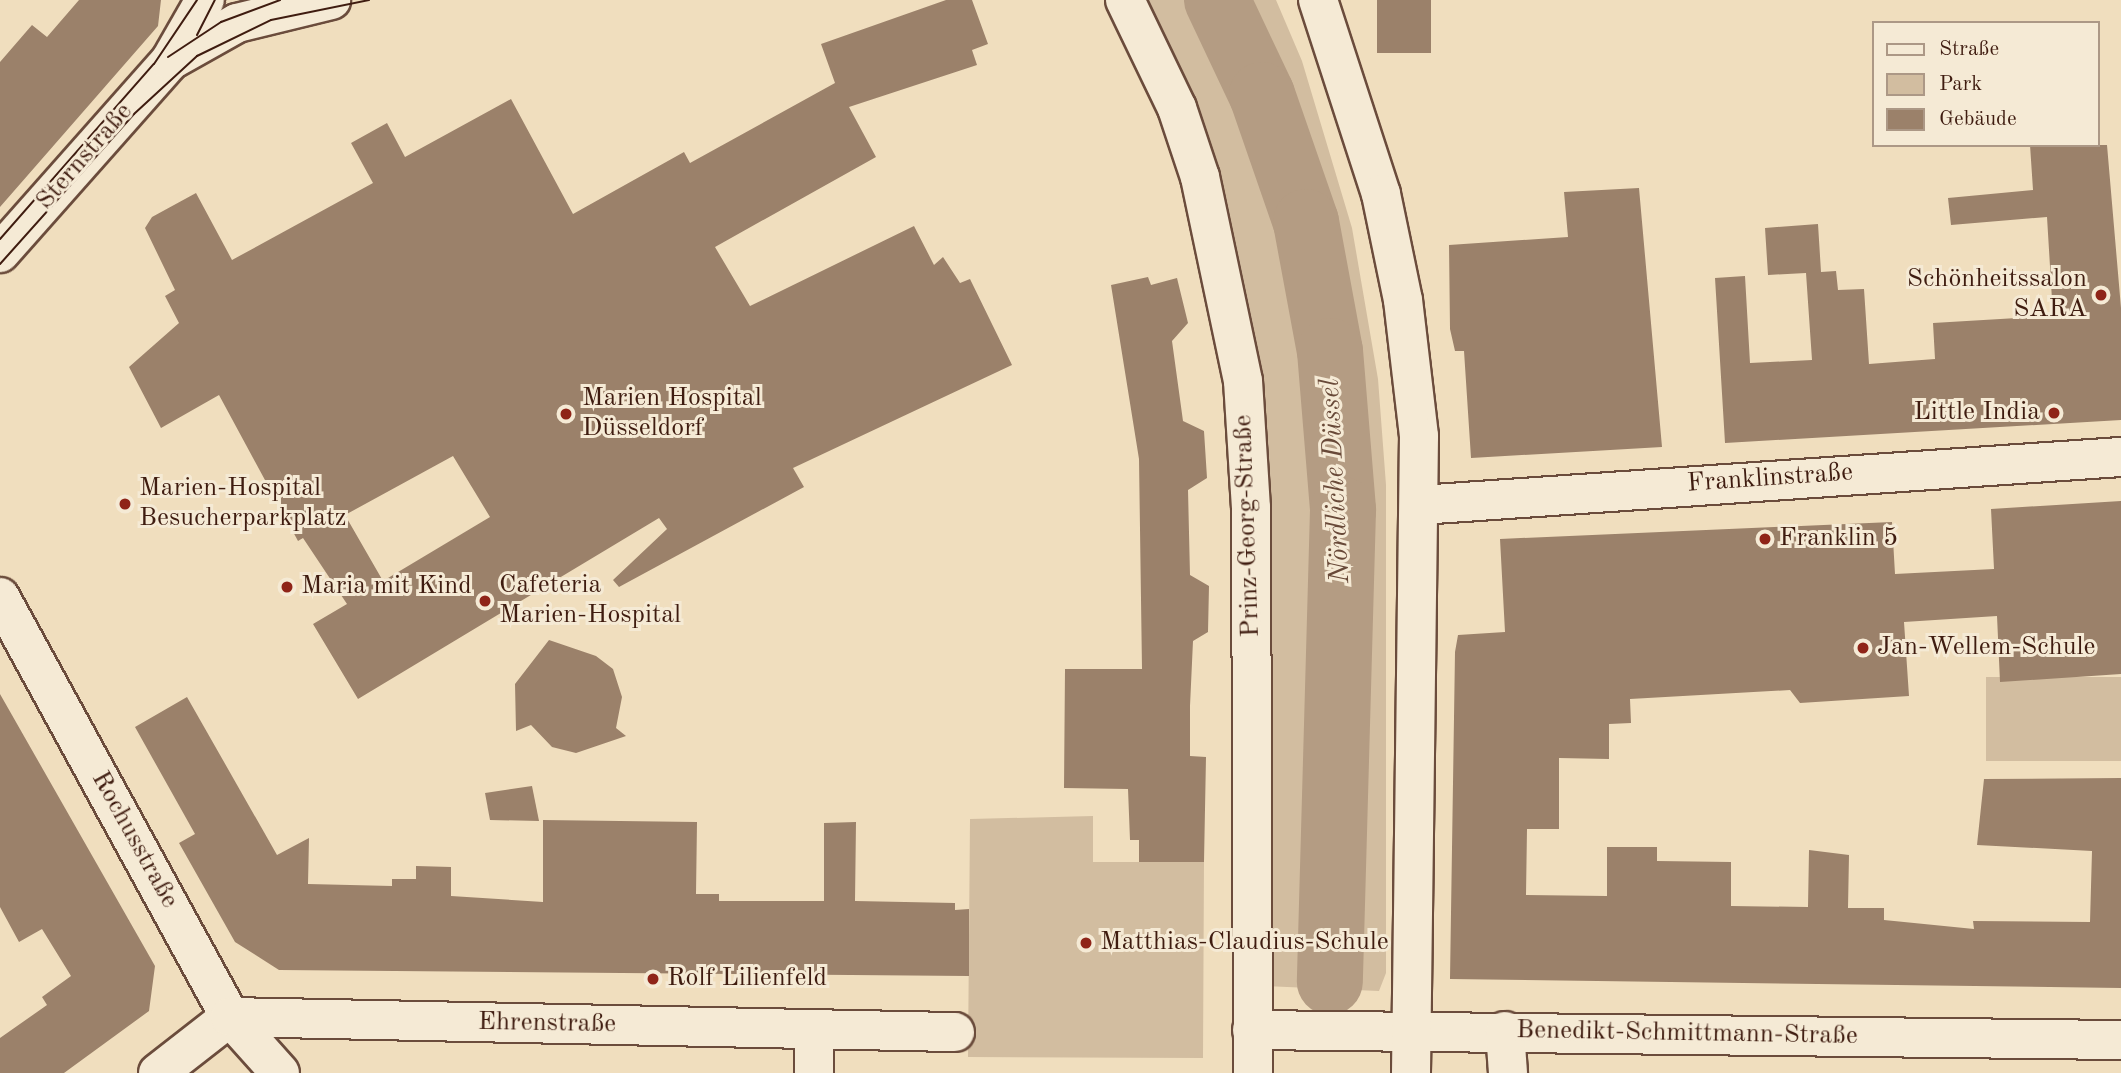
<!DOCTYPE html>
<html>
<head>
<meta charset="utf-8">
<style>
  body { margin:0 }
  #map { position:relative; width:2121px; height:1073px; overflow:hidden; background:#f0debe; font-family:"Old Standard TT",serif }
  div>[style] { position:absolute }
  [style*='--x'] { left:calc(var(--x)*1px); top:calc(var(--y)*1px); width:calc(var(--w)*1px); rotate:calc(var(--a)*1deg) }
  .green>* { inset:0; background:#d2bda0; transform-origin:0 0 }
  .river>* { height:66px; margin:-33px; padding:0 33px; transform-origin:33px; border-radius:33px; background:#b49c83 }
  .building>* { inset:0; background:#9b816a; transform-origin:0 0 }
  .roads { filter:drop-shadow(2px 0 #6b4c3c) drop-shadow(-2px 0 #6b4c3c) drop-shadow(0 2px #6b4c3c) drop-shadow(0 -2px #6b4c3c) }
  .street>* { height:38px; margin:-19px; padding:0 19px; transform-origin:19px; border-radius:19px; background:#f5ead5 }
  .secondary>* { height:38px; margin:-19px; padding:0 19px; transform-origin:19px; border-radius:19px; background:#f5ead5 }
  .tram>* { height:2px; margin:-1px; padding:0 1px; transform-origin:1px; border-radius:1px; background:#3f1c10 }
  .dots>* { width:19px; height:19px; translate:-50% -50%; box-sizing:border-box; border:4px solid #f5ead5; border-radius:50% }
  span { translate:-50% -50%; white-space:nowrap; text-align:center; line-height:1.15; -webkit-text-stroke:6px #f5ead5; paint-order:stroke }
  .street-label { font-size:26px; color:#3f1c10 }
  .poi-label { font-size:26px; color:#3f1c10 }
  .right { translate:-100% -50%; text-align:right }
  .left { translate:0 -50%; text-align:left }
  .water-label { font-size:28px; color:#684938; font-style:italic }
  .legend { position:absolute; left:1872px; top:21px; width:228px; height:126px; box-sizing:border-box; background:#f5ead5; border:2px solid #ac9886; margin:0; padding:9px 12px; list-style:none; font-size:21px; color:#3f1c10 }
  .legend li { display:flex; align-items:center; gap:14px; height:35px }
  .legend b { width:35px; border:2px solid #ac9886 }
</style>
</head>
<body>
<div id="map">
  <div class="green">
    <div style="clip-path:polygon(1140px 0,1276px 0,1302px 61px,1352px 228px,1378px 379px,1386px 485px,1386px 973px,1379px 991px,1264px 986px,1260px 387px,1228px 225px)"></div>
    <div style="left:2121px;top:677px;width:84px;height:135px;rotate:90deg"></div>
    <div style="clip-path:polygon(1093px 816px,1093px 862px,1204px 862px,1203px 1058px,968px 1057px,970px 819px)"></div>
  </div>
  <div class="river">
    <div style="--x:1217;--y:0;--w:105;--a:64.7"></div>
    <div style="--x:1262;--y:95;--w:134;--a:70.9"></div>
    <div style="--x:1306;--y:222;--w:131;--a:79.5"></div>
    <div style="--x:1330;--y:351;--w:160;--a:85.3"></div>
    <div style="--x:1343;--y:510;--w:472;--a:91.6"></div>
  </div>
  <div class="building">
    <div style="clip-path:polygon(79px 0,161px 0,158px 26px,0 207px,0 62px,32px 25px,47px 37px)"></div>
    <div style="clip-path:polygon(evenodd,946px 0,972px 0,988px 44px,972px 50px,977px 65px,849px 107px,876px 157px,715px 247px,750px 306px,914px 226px,934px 265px,943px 257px,960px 283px,970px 279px,1012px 365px,793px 468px,804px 487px,619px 587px,613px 580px,667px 529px,659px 518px,358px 699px,313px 624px,347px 604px,303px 538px,298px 541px,219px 395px,161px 428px,129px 367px,179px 323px,165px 296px,175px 290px,145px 228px,152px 217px,196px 193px,232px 260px,373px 183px,351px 143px,387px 123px,405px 157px,511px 99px,573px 214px,684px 152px,690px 163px,835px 83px,821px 44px,946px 0,453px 456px,490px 517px,383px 581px,345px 515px,453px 456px)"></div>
    <div style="left:1377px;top:0;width:54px;height:53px"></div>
    <div style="clip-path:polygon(2030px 145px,2107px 145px,2121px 308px,2121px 420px,1725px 443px,1715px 278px,1745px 276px,1750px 363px,1812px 360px,1806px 273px,1768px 275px,1765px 228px,1818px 224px,1821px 272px,1836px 271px,1838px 290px,1864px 289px,1869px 364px,1935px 359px,1933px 323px,2053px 316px,2047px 217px,1951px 225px,1948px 198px,2033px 190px)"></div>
    <div style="clip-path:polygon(1639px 188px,1662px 447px,1471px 458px,1464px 351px,1455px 351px,1450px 329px,1449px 245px,1568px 237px,1564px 192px)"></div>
    <div style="clip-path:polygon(1148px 277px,1151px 285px,1177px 278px,1188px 323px,1172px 341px,1183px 421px,1204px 431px,1207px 478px,1188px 490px,1190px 575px,1209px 586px,1208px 632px,1193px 641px,1190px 706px,1190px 756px,1206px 757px,1204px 862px,1139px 862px,1139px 840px,1130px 840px,1128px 789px,1064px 788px,1065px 669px,1142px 669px,1139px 459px,1111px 285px)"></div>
    <div style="clip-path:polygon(2121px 501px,2121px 674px,2000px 682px,1997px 616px,1904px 622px,1909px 696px,1800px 703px,1790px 690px,1630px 699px,1631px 723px,1609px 724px,1609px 759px,1559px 758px,1559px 829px,1527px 829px,1526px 895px,1607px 896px,1607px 847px,1657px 847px,1657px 861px,1731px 862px,1731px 906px,1808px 907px,1809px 850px,1849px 855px,1848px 908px,1884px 908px,1884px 920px,1974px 929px,1973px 921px,2090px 922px,2092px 851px,1977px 845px,1984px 779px,2121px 778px,2121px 988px,1450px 979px,1455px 652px,1458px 635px,1505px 632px,1500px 539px,1892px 522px,1895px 574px,1994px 569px,1991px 509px)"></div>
    <div style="clip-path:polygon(549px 640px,596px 656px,613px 669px,622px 697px,616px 728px,626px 736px,576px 753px,552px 747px,531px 725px,516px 731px,515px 684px)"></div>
    <div style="clip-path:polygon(0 694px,155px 966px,149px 1011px,64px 1073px,0 1073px,0 1038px,47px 1005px,42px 997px,71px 976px,42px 929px,19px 942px,0 907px)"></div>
    <div style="clip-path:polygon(187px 697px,277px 855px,309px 838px,308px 884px,392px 886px,392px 879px,416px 879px,416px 866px,451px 867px,451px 896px,543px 902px,543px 820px,697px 822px,696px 894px,719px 894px,719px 901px,824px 901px,824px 823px,856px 822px,855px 901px,955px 903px,955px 910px,969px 909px,969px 976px,279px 970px,235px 942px,179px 843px,195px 834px,135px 727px)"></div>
    <div style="clip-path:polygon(532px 786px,539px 821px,490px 820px,485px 793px)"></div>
  </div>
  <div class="roads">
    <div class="street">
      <div style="--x:175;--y:58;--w:71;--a:-29.4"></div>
      <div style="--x:237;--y:23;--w:97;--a:-13.7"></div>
      <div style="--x:0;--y:253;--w:256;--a:-48.5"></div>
      <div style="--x:170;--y:61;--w:70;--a:-60.2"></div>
      <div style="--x:1420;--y:505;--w:703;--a:-3.92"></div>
      <div style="--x:0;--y:597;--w:479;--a:61.3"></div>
      <div style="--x:230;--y:1017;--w:75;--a:48.2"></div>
      <div style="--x:1252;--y:1030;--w:869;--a:0.66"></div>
      <div style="--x:1505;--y:1031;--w:42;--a:85.9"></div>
      <div style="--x:158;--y:1073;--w:91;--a:-37.9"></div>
      <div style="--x:230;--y:1017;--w:725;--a:1.19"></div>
      <div style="--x:814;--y:1073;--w:43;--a:-90"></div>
    </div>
    <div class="secondary">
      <div style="--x:1125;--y:0;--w:120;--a:64.3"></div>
      <div style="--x:1177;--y:108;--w:73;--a:71.6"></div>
      <div style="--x:1200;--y:177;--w:208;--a:78.1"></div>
      <div style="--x:1243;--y:381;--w:127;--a:86.4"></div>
      <div style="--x:1251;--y:508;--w:565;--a:89.8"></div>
      <div style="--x:1318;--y:0;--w:204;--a:72"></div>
      <div style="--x:1381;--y:194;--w:108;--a:78.3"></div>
      <div style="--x:1403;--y:300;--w:137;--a:83.3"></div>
      <div style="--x:1419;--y:436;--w:637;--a:90.72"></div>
    </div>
  </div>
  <div class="tram">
    <div style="--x:197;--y:35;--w:39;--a:-63"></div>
    <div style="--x:168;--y:57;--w:64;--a:-33.4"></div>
    <div style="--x:221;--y:22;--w:63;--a:-20.4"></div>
    <div style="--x:0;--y:239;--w:233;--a:-48.7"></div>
    <div style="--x:154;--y:64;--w:77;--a:-56.1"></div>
    <div style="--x:0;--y:264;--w:201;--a:-48.2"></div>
    <div style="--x:134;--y:114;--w:86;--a:-42.6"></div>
    <div style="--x:197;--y:56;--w:82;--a:-25.9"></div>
    <div style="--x:271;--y:20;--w:100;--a:-11.5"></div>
  </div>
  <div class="dots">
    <div style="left:2101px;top:295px;background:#8f2418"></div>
    <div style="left:2054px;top:413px;background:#8f2418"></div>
    <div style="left:566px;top:414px;background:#8f2418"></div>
    <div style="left:125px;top:504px;background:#8f2418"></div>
    <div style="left:1765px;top:539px;background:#8f2418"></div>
    <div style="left:287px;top:587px;background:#8f2418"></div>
    <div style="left:485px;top:601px;background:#8f2418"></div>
    <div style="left:1863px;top:648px;background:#8f2418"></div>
    <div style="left:1086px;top:943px;background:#8f2418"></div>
    <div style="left:653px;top:979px;background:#8f2418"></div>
  </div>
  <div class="street-label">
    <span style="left:85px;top:157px;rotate:-49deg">Sternstraße</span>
    <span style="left:1770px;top:479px;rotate:-4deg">Franklinstraße</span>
    <span style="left:1248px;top:526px;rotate:-92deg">Prinz-Georg-Straße</span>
    <span style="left:134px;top:840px;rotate:61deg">Rochusstraße</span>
    <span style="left:547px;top:1024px;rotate:1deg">Ehrenstraße</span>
    <span style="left:1687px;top:1034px;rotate:1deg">Benedikt-Schmittmann-Straße</span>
  </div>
  <div class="poi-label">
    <span class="right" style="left:2087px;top:295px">Schönheitssalon<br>SARA</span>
    <span class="left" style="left:582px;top:414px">Marien Hospital<br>Düsseldorf</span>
    <span class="right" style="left:2040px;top:413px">Little India</span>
    <span class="left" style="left:139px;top:504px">Marien-Hospital<br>Besucherparkplatz</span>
    <span class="left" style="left:1779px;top:539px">Franklin 5</span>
    <span class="left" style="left:499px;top:601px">Cafeteria<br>Marien-Hospital</span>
    <span class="left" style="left:301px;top:587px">Maria mit Kind</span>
    <span class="left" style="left:1877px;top:648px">Jan-Wellem-Schule</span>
    <span class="left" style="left:1100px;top:943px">Matthias-Claudius-Schule</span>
    <span class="left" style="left:667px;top:979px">Rolf Lilienfeld</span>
  </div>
  <div class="water-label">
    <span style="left:1336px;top:481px;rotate:-93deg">Nördliche Düssel</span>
  </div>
  <ul class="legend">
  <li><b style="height:9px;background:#f5ead5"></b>Straße</li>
  <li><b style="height:19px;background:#d2bda0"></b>Park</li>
  <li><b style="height:19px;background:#9b816a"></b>Gebäude</li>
  </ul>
</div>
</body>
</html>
